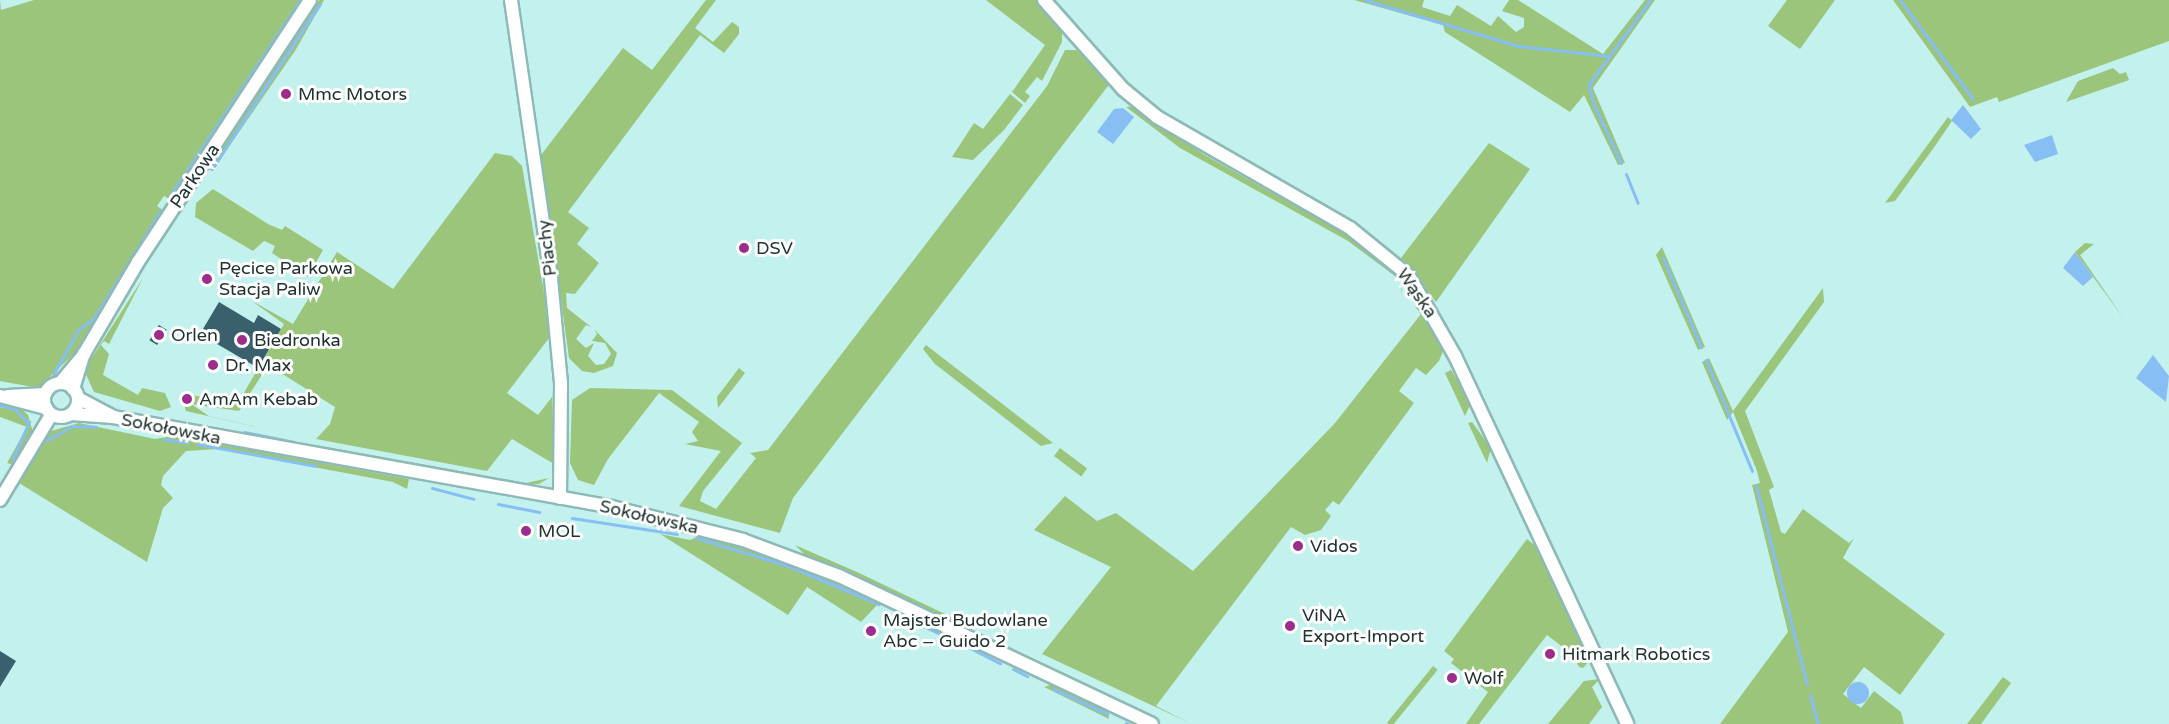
<!DOCTYPE html>
<html>
<head>
<meta charset="utf-8">
<style>
  body { margin:0 }
  #map { position:relative; width:2169px; height:724px; overflow:hidden; background:#c3f2ee; font-family:"Varela Round",sans-serif }
  div>[style] { position:absolute }
  [style*='--x'] { left:calc(var(--x)*1px); top:calc(var(--y)*1px); width:calc(var(--w)*1px); rotate:calc(var(--a)*1deg) }
  .green>* { inset:0; background:#9ac57b; transform-origin:0 0 }
  .water>* { inset:0; background:#87bef3 }
  .round { border-radius:50% }
  .stream>* { height:3px; margin:-1.5px; padding:0 1.5px; transform-origin:1.5px; border-radius:1.5px; background:#87bef3 }
  .building>* { inset:0; background:#39606c; transform-origin:0 0 }
  .roads { filter:drop-shadow(2px 0 #8dbab7) drop-shadow(-2px 0 #8dbab7) drop-shadow(0 2px #8dbab7) drop-shadow(0 -2px #8dbab7) }
  .minor>* { height:12px; margin:-6px; padding:0 6px; transform-origin:6px; border-radius:6px; background:#fff }
  .minor>.ring { margin:-6px; padding:0; box-sizing:content-box; background:none; border:12px solid #fff; border-radius:50% }
  .dots>* { width:16px; height:16px; translate:-50% -50%; box-sizing:border-box; border:3px solid #fff; border-radius:50% }
  span { translate:-50% -50%; white-space:nowrap; text-align:center; line-height:1.15; -webkit-text-stroke:6px #fff; paint-order:stroke }
  .poi-label { font-size:18px; color:#203331 }
  .left { translate:0 -50%; text-align:left }
  .street-label { font-size:18px; color:#203331 }
</style>
</head>
<body>
<div id="map">
  <div class="green">
    <div style="clip-path:polygon(0 0,1px 10px,34px 0,304px 0,171px 200px,164px 196px,157px 206px,164px 211px,82px 346px,38px 388px,0 381px)"></div>
    <div style="clip-path:polygon(319px 0,324px 0,295px 51px,212px 171px,209px 169px)"></div>
    <div style="clip-path:polygon(706px 0,716px 0,695px 28px,713px 42px,732px 22px,739px 27px,739px 34px,724px 53px,700px 35px,568px 212px,589px 228px,577px 244px,599px 263px,575px 294px,566px 293px,567px 308px,591px 327px,586px 325px,576px 339px,586px 348px,594px 343px,588px 356px,596px 365px,604px 364px,611px 354px,605px 343px,592px 341px,597px 334px,594px 329px,617px 353px,613px 366px,594px 373px,582px 371px,569px 358px,541px 155px,623px 48px,652px 70px)"></div>
    <div style="clip-path:polygon(986px 0,1036px 0,1062px 29px,1062px 42px,1044px 77px,1042px 81px,1037px 77px,1025px 92px,1030px 96px,1025px 103px,1012px 92px,1045px 45px)"></div>
    <div style="clip-path:polygon(1354px 0,1424px 0,1422px 7px,1450px 16px,1457px 5px,1491px 26px,1498px 16px,1516px 32px,1524px 27px,1524px 18px,1502px 11px,1509px 0,1518px 0,1603px 54px,1645px 0,1655px 0,1593px 88px,1625px 163px,1618px 165px,1584px 95px,1570px 112px,1445px 32px,1443px 25px)"></div>
    <div style="clip-path:polygon(1787px 0,1835px 0,1800px 49px,1768px 26px)"></div>
    <div style="clip-path:polygon(1893px 0,2169px 0,2169px 41px,1999px 102px,1997px 97px,1970px 107px)"></div>
    <div style="clip-path:polygon(1065px 50px,1081px 50px,1111px 82px,793px 498px,780px 533px,679px 506px,721px 451px,685px 444px,698px 441px,692px 432px,699px 422px,659px 393px,608px 459px,594px 485px,578px 480px,570px 463px,572px 400px,590px 388px,672px 390px,742px 443px,703px 491px,700px 501px,716px 509px,756px 458px,750px 453px,768px 450px,1047px 86px)"></div>
    <div style="clip-path:polygon(2113px 68px,2120px 74px,2126px 72px,2129px 80px,2066px 102px,2078px 81px)"></div>
    <div style="clip-path:polygon(1010px 94px,1023px 105px,1004px 130px,973px 160px,952px 157px,974px 123px,983px 129px)"></div>
    <div style="clip-path:polygon(1135px 106px,1203px 154px,1357px 241px,1405px 280px,1400px 295px,1403px 282px,1348px 241px,1180px 148px,1126px 107px)"></div>
    <div style="clip-path:polygon(1948px 117px,1952px 121px,1935px 146px,1895px 201px,1885px 203px)"></div>
    <div style="clip-path:polygon(1489px 143px,1530px 169px,1436px 302px,1401px 258px)"></div>
    <div style="clip-path:polygon(495px 153px,512px 156px,522px 166px,549px 321px,549px 338px,507px 393px,538px 415px,552px 397px,554px 464px,512px 439px,487px 471px,316px 439px,330px 424px,335px 407px,268px 365px,239px 411px,191px 404px,209px 416px,300px 437px,186px 411px,183px 402px,190px 403px,191px 395px,238px 403px,284px 324px,252px 301px,293px 324px,337px 252px,393px 289px)"></div>
    <div style="clip-path:polygon(213px 189px,268px 224px,282px 230px,285px 226px,323px 250px,308px 277px,272px 253px,275px 246px,264px 241px,253px 251px,195px 217px,196px 203px)"></div>
    <div style="clip-path:polygon(2085px 243px,2094px 244px,2080px 255px,2124px 319px,2075px 252px)"></div>
    <div style="clip-path:polygon(1662px 247px,1705px 347px,1698px 350px,1656px 255px)"></div>
    <div style="clip-path:polygon(143px 278px,109px 344px,104px 341px,101px 345px,109px 354px,103px 375px,138px 395px,142px 388px,165px 393px,171px 407px,160px 411px,94px 392px,84px 370px)"></div>
    <div style="clip-path:polygon(1823px 288px,1824px 302px,1745px 411px,1774px 487px,1769px 490px,1781px 532px,1785px 534px,1803px 509px,1849px 543px,1854px 538px,1843px 558px,1945px 634px,1900px 695px,1864px 667px,1843px 694px,1861px 708px,1874px 691px,1901px 712px,1904px 724px,1720px 724px,1788px 632px,1752px 485px,1760px 483px,1757px 471px,1733px 412px,1727px 420px,1702px 362px,1709px 358px,1733px 411px)"></div>
    <div style="clip-path:polygon(1421px 304px,1445px 346px,1439px 361px,1426px 375px,1416px 368px,1399px 391px,1414px 403px,1339px 505px,1333px 501px,1325px 510px,1331px 516px,1321px 530px,1305px 535px,1291px 527px,1156px 706px,1192px 724px,1042px 654px,1111px 567px,1034px 530px,1065px 496px,1097px 521px,1116px 513px,1193px 571px,1335px 423px,1421px 314px,1415px 307px)"></div>
    <div style="clip-path:polygon(926px 345px,1053px 443px,1041px 446px,935px 364px,923px 349px)"></div>
    <div style="clip-path:polygon(739px 368px,745px 373px,718px 408px,717px 397px)"></div>
    <div style="clip-path:polygon(1451px 370px,1471px 403px,1465px 416px,1445px 373px)"></div>
    <div style="clip-path:polygon(17px 405px,28px 415px,33px 432px,14px 465px,7px 463px,27px 427px,0 417px,0 407px,16px 410px)"></div>
    <div style="clip-path:polygon(1472px 422px,1491px 448px,1487px 463px,1468px 423px)"></div>
    <div style="clip-path:polygon(79px 423px,155px 439px,173px 436px,409px 479px,407px 489px,393px 482px,218px 449px,186px 451px,163px 476px,161px 485px,173px 498px,163px 508px,147px 562px,19px 483px,51px 431px)"></div>
    <div style="clip-path:polygon(310px 444px,526px 483px,549px 478px,539px 484px,522px 484px,317px 450px)"></div>
    <div style="left:1060px;top:448px;width:34px;height:10px;rotate:37deg"></div>
    <div style="clip-path:polygon(660px 534px,690px 540px,701px 535px,773px 556px,879px 603px,861px 622px,807px 587px,788px 615px)"></div>
    <div style="clip-path:polygon(1527px 539px,1538px 548px,1591px 659px,1583px 668px,1579px 667px,1572px 654px,1547px 635px,1479px 724px,1466px 724px,1488px 692px,1451px 663px,1454px 659px,1444px 651px)"></div>
    <div style="clip-path:polygon(795px 545px,857px 572px,968px 625px,959px 626px,805px 555px)"></div>
    <div style="left:1433px;top:666px;width:6px;height:73px;rotate:39deg"></div>
    <div style="clip-path:polygon(2003px 677px,2011px 683px,1981px 724px,1967px 724px)"></div>
    <div style="clip-path:polygon(1600px 679px,1592px 687px,1602px 707px,1589px 724px,1548px 724px,1584px 681px)"></div>
    <div style="clip-path:polygon(1053px 684px,1108px 709px,1109px 719px,1044px 687px)"></div>
  </div>
  <div class="water">
    <div style="clip-path:polygon(1963px 105px,1981px 129px,1971px 139px,1951px 120px)"></div>
    <div style="clip-path:polygon(1123px 108px,1134px 117px,1113px 144px,1097px 132px,1114px 109px)"></div>
    <div style="clip-path:polygon(2052px 135px,2058px 154px,2035px 162px,2024px 145px)"></div>
    <div style="clip-path:polygon(2075px 252px,2093px 277px,2083px 286px,2063px 268px)"></div>
    <div style="clip-path:polygon(2153px 355px,2169px 376px,2166px 402px,2136px 378px)"></div>
    <div class="round" style="left:1847px;top:682px;width:22px;height:22px"></div>
  </div>
  <div class="stream">
    <div style="--x:1365;--y:0;--w:160;--a:16.7"></div>
    <div style="--x:1518;--y:46;--w:91;--a:6.3"></div>
    <div style="--x:1900;--y:0;--w:123;--a:53.6"></div>
    <div style="--x:1621;--y:163;--w:66;--a:-115"></div>
    <div style="--x:1593;--y:103;--w:19;--a:-102"></div>
    <div style="--x:1589;--y:84;--w:104;--a:-54"></div>
    <div style="--x:212;--y:169;--w:197;--a:-56.8"></div>
    <div style="--x:1626;--y:174;--w:31;--a:68"></div>
    <div style="--x:169;--y:197;--w:237;--a:-56.4"></div>
    <div style="--x:1663;--y:258;--w:97;--a:66.9"></div>
    <div style="--x:1706;--y:360;--w:120;--a:67.5"></div>
    <div style="--x:53;--y:375;--w:51;--a:-60.9"></div>
    <div style="--x:78;--y:330;--w:20;--a:-37"></div>
    <div style="--x:94;--y:318;--w:126;--a:-58.3"></div>
    <div style="--x:0;--y:405;--w:16;--a:15"></div>
    <div style="--x:15;--y:409;--w:19;--a:47"></div>
    <div style="--x:244;--y:432;--w:51;--a:11.3"></div>
    <div style="--x:164;--y:439;--w:24;--a:9"></div>
    <div style="--x:47;--y:440;--w:29;--a:-29"></div>
    <div style="--x:72;--y:426;--w:24;--a:2"></div>
    <div style="--x:197;--y:444;--w:121;--a:10.5"></div>
    <div style="--x:12;--y:460;--w:42;--a:-65.9"></div>
    <div style="--x:1756;--y:486;--w:205;--a:75.6"></div>
    <div style="--x:432;--y:488;--w:43;--a:14.7"></div>
    <div style="--x:498;--y:504;--w:42;--a:11"></div>
    <div style="--x:572;--y:518;--w:106;--a:8.7"></div>
    <div style="--x:697;--y:538;--w:98;--a:17.1"></div>
    <div style="--x:791;--y:567;--w:95;--a:23"></div>
    <div style="--x:900;--y:615;--w:56;--a:25.2"></div>
    <div style="--x:968;--y:647;--w:36;--a:27"></div>
    <div style="--x:1013;--y:669;--w:16;--a:27"></div>
    <div style="--x:1053;--y:689;--w:60;--a:24.8"></div>
    <div style="--x:1810;--y:695;--w:30;--a:75"></div>
    <div style="--x:1126;--y:723;--w:2;--a:27"></div>
  </div>
  <div class="building">
    <div style="clip-path:polygon(219px 302px,254px 323px,258px 315px,281px 329px,258px 368px,200px 334px)"></div>
    <div style="left:159px;top:325px;width:9px;height:18px;rotate:32deg"></div>
    <div style="clip-path:polygon(0 651px,16px 661px,0 687px)"></div>
  </div>
  <div class="roads">
    <div class="minor">
      <div style="--x:511;--y:0;--w:282;--a:81.8"></div>
      <div style="--x:551;--y:279;--w:104;--a:84.5"></div>
      <div style="--x:561;--y:383;--w:115;--a:90.5"></div>
      <div style="--x:1044;--y:0;--w:119;--a:48.4"></div>
      <div style="--x:1123;--y:89;--w:44;--a:39.5"></div>
      <div style="--x:1157;--y:117;--w:223;--a:29.9"></div>
      <div style="--x:1350;--y:228;--w:76;--a:39.1"></div>
      <div style="--x:1409;--y:276;--w:92;--a:60.1"></div>
      <div style="--x:1455;--y:356;--w:406;--a:64.9"></div>
      <div style="--x:60;--y:383;--w:38;--a:-50"></div>
      <div class="ring" style="left:44px;top:383px;width:22px;height:22px"></div>
      <div style="--x:73;--y:389;--w:37;--a:-73"></div>
      <div style="--x:84;--y:354;--w:107;--a:-59.6"></div>
      <div style="--x:138;--y:262;--w:313;--a:-56.7"></div>
      <div style="--x:0;--y:396;--w:48;--a:14.6"></div>
      <div style="--x:8;--y:396;--w:37;--a:-3"></div>
      <div style="--x:78;--y:398;--w:40;--a:28"></div>
      <div style="--x:113;--y:417;--w:507;--a:10.22"></div>
      <div style="--x:612;--y:507;--w:135;--a:14.1"></div>
      <div style="--x:743;--y:540;--w:103;--a:20.6"></div>
      <div style="--x:839;--y:576;--w:346;--a:25.3"></div>
      <div style="--x:71;--y:414;--w:42;--a:4.1"></div>
      <div style="--x:0;--y:500;--w:99;--a:-59"></div>
    </div>
  </div>
  <div class="dots">
    <div style="left:286px;top:94px;background:#9c2d8c"></div>
    <div style="left:744px;top:248px;background:#9c2d8c"></div>
    <div style="left:207px;top:279px;background:#9c2d8c"></div>
    <div style="left:159px;top:335px;background:#9c2d8c"></div>
    <div style="left:242px;top:340px;background:#9c2d8c"></div>
    <div style="left:213px;top:365px;background:#9c2d8c"></div>
    <div style="left:187px;top:399px;background:#9c2d8c"></div>
    <div style="left:526px;top:531px;background:#9c2d8c"></div>
    <div style="left:1298px;top:546px;background:#9c2d8c"></div>
    <div style="left:1290px;top:626px;background:#9c2d8c"></div>
    <div style="left:871px;top:631px;background:#9c2d8c"></div>
    <div style="left:1550px;top:654px;background:#9c2d8c"></div>
    <div style="left:1452px;top:678px;background:#9c2d8c"></div>
  </div>
  <div class="poi-label">
    <span class="left" style="left:298px;top:94px">Mmc Motors</span>
    <span class="left" style="left:756px;top:248px">DSV</span>
    <span class="left" style="left:219px;top:279px">Pęcice Parkowa<br>Stacja Paliw</span>
    <span class="left" style="left:171px;top:335px">Orlen</span>
    <span class="left" style="left:254px;top:340px">Biedronka</span>
    <span class="left" style="left:225px;top:365px">Dr. Max</span>
    <span class="left" style="left:199px;top:399px">AmAm Kebab</span>
    <span class="left" style="left:538px;top:531px">MOL</span>
    <span class="left" style="left:1310px;top:546px">Vidos</span>
    <span class="left" style="left:1302px;top:626px">ViNA<br>Export-Import</span>
    <span class="left" style="left:883px;top:631px">Majster Budowlane<br>Abc – Guido 2</span>
    <span class="left" style="left:1562px;top:654px">Hitmark Robotics</span>
    <span class="left" style="left:1464px;top:678px">Wolf</span>
  </div>
  <div class="street-label">
    <span style="left:195px;top:176px;rotate:-56deg">Parkowa</span>
    <span style="left:547px;top:248px;rotate:-97deg">Piachy</span>
    <span style="left:1417px;top:293px;rotate:55deg">Wąska</span>
    <span style="left:171px;top:429px;rotate:11deg">Sokołowska</span>
    <span style="left:649px;top:517px;rotate:13deg">Sokołowska</span>
  </div>
</div>
</body>
</html>
